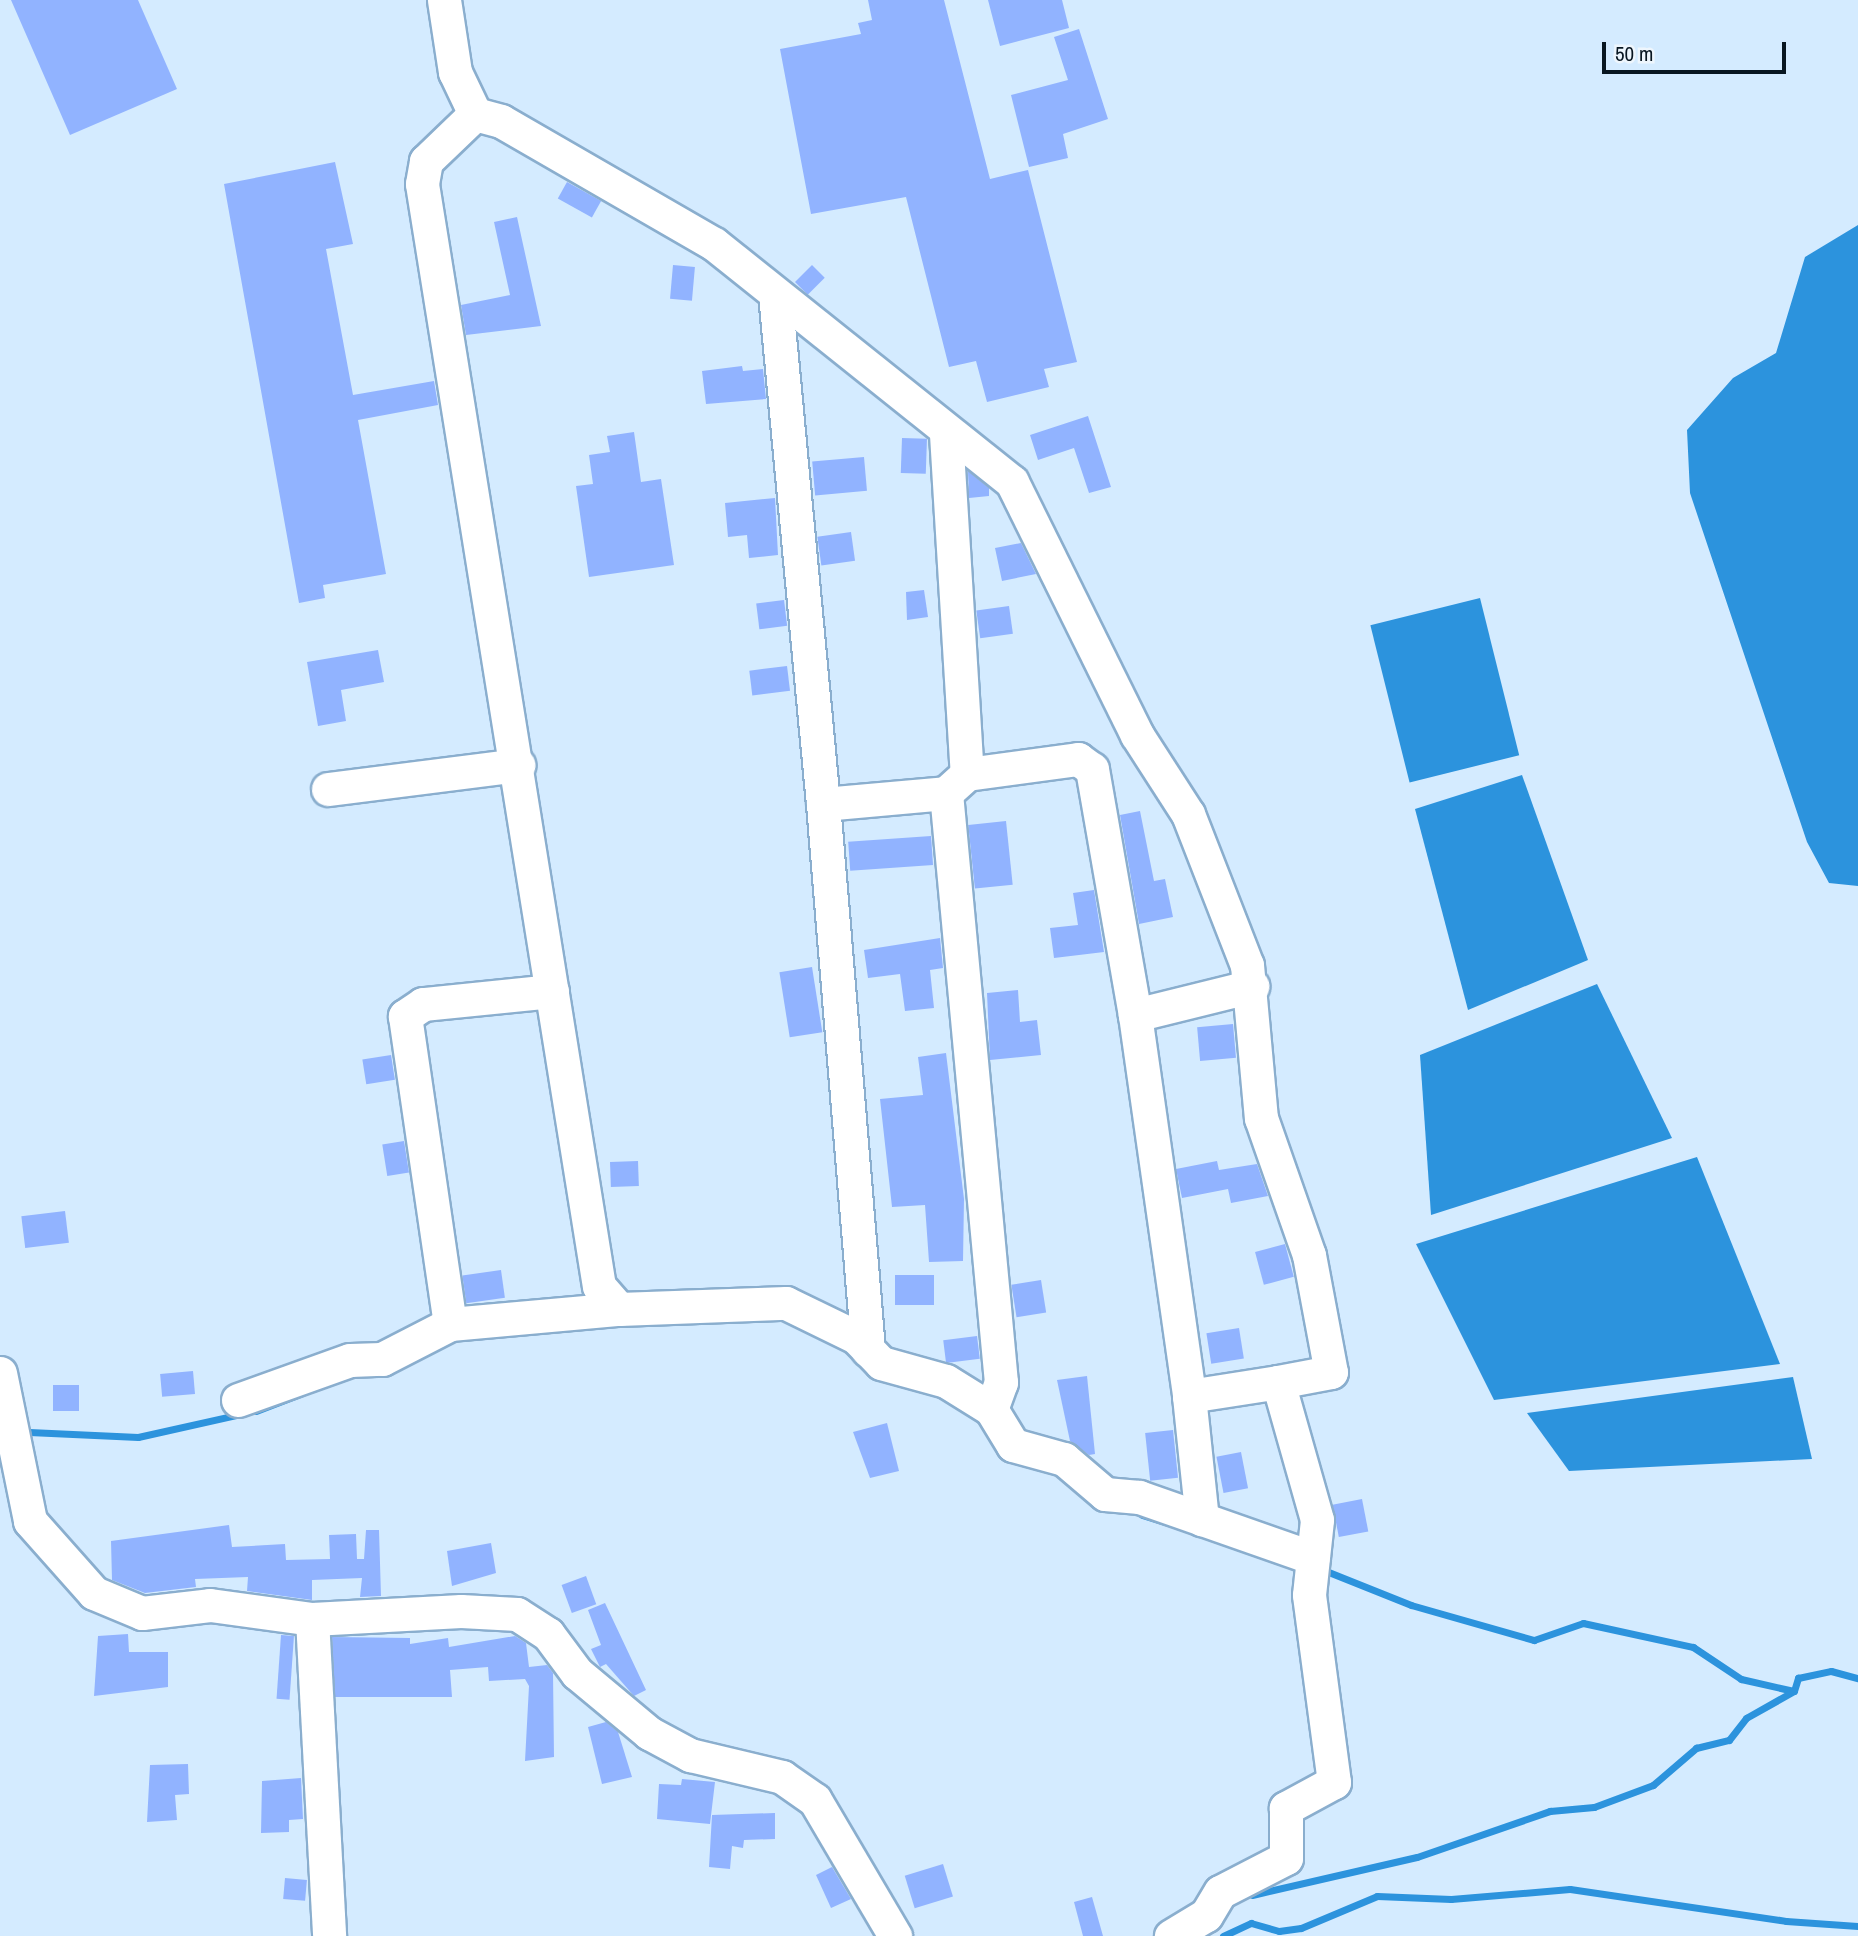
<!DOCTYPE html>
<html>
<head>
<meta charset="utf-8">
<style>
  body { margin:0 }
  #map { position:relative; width:1858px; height:1936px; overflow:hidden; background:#d4ebff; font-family:"Archivo Narrow",sans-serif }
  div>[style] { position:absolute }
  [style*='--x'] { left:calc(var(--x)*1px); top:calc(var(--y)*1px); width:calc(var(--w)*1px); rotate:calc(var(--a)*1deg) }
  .water>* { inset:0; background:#2c93dd; transform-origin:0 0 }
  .stream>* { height:7px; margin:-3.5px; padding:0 3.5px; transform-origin:3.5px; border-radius:3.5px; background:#2c93dd }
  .building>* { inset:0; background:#91b3ff; transform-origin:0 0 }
  .roads { filter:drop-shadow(2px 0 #8aaece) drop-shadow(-2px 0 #8aaece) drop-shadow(0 2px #8aaece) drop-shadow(0 -2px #8aaece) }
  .minor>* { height:33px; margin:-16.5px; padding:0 16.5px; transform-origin:16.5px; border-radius:16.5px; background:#fff }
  span { translate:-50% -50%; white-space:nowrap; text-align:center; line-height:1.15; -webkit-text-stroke:5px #eef6fd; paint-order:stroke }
  .scale { position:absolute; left:1602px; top:42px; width:184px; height:32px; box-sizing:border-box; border:4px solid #081621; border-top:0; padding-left:9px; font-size:21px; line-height:24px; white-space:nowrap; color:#081621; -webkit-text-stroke:5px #eef6fd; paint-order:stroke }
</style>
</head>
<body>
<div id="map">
  <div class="water">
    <div style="clip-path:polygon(1858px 225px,1858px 886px,1829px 883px,1807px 842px,1690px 493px,1687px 430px,1733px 378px,1776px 353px,1805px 257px)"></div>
    <div style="left:1480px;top:598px;width:162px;height:113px;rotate:76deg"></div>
    <div style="clip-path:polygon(1522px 775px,1588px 960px,1468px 1010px,1415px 809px)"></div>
    <div style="clip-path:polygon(1597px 984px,1672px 1138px,1431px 1215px,1420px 1055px)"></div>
    <div style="clip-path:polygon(1697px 1157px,1780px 1364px,1494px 1400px,1416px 1244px)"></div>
    <div style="clip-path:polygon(1793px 1377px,1812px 1459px,1569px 1471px,1527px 1413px)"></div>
  </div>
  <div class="stream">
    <div style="--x:256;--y:1411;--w:50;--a:-21"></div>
    <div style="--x:29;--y:1432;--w:109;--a:2.6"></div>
    <div style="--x:138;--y:1437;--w:106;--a:-12.6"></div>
    <div style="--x:1142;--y:1515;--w:34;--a:17"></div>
    <div style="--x:1321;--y:1569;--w:97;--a:21.8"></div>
    <div style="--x:1411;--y:1605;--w:128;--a:15.9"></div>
    <div style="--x:1534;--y:1640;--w:52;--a:-19.1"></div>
    <div style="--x:1583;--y:1623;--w:113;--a:12.3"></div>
    <div style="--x:1693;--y:1647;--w:58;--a:33.7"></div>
    <div style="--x:1741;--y:1679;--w:54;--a:12.8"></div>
    <div style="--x:1794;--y:1691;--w:14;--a:-73"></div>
    <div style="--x:1798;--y:1678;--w:34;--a:-12"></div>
    <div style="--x:1831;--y:1671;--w:28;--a:15"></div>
    <div style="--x:1252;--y:1895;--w:169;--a:-13"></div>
    <div style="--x:1417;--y:1857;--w:141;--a:-19.1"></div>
    <div style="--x:1550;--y:1811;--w:44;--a:-5.2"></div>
    <div style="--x:1594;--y:1807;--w:63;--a:-20.4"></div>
    <div style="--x:1653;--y:1785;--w:57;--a:-40.7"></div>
    <div style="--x:1696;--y:1748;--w:34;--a:-14"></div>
    <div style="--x:1729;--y:1740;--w:28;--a:-52"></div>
    <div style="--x:1746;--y:1718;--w:55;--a:-29.4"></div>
    <div style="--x:1223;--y:1936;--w:31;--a:-25"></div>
    <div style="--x:1251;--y:1923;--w:29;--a:16"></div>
    <div style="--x:1279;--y:1931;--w:22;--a:-8"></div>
    <div style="--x:1301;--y:1928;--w:82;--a:-22.8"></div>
    <div style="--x:1377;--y:1896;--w:74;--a:2.3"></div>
    <div style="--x:1451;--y:1899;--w:119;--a:-4.8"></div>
    <div style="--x:1570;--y:1889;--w:218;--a:8.4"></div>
    <div style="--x:1786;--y:1921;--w:72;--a:4"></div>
  </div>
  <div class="building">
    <div style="clip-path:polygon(11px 0,138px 0,177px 89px,70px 135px)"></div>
    <div style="clip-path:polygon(868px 0,944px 0,990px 179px,1028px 170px,1077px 362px,1044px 369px,1049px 387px,987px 402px,976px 361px,949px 367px,906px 197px,811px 214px,780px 49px,861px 34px,858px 23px,872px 20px)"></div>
    <div style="clip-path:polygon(988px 0,1062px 0,1069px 28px,1000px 46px)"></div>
    <div style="clip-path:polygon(1079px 29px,1108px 119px,1063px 134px,1068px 158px,1029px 167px,1011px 95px,1068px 80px,1054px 37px)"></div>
    <div style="clip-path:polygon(335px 162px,353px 244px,326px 249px,353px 395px,434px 381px,438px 405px,358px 420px,386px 574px,323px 585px,325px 598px,299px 603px,224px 184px)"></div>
    <div style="left:567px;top:182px;width:39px;height:19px;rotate:29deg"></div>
    <div style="clip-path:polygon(517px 217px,541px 326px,466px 335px,461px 305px,510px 295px,494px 222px)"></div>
    <div style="left:673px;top:265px;width:22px;height:34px;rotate:5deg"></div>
    <div style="left:812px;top:265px;width:18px;height:24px;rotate:45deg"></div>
    <div style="clip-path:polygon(742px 366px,743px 371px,763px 369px,766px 399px,706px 404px,702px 371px)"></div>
    <div style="clip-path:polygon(1088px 416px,1111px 487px,1089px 493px,1074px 448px,1038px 460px,1030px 435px)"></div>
    <div style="clip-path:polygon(634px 432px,641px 482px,661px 479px,674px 565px,589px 577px,576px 486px,593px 484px,589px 455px,610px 452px,607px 436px)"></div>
    <div style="left:902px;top:438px;width:25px;height:35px;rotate:2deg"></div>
    <div style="left:864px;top:457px;width:34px;height:52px;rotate:85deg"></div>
    <div style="clip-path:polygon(968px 471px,989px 488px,989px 496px,969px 498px)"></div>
    <div style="clip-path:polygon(775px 498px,778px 555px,749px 558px,747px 535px,728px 537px,725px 503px)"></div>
    <div style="left:851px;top:532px;width:29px;height:34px;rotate:82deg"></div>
    <div style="clip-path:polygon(1021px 543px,1036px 574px,1002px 581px,995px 548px)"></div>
    <div style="clip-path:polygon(924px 590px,928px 617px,907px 620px,906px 592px)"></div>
    <div style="left:784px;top:600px;width:26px;height:28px;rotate:83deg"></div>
    <div style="left:1009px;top:606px;width:28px;height:33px;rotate:82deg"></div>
    <div style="clip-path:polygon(378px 650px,384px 682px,341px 690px,346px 721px,318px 726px,307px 662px)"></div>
    <div style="left:787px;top:666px;width:25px;height:38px;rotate:83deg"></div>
    <div style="clip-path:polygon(1140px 811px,1154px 881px,1165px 879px,1173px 917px,1139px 924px,1120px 815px)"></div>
    <div style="left:1006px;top:821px;width:64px;height:38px;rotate:84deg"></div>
    <div style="left:931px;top:836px;width:29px;height:83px;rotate:86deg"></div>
    <div style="clip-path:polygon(1094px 890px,1104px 952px,1054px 958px,1050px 928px,1078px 925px,1073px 893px)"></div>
    <div style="clip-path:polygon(940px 938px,943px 968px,930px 970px,934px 1008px,905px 1011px,900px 974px,868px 978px,864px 950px)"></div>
    <div style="left:812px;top:967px;width:66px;height:33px;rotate:81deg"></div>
    <div style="clip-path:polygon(1018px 990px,1020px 1022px,1037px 1020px,1041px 1055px,990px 1060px,987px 993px)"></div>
    <div style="left:1233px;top:1024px;width:34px;height:36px;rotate:85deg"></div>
    <div style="clip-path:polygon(946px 1053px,964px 1199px,963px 1261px,929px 1262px,925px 1205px,892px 1207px,880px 1099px,923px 1095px,918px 1057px)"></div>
    <div style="left:391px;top:1055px;width:25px;height:29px;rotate:81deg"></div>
    <div style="left:404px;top:1141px;width:32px;height:22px;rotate:81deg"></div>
    <div style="left:638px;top:1161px;width:25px;height:28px;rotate:88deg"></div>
    <div style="clip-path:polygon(1217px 1161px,1219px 1170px,1257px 1164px,1268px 1196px,1231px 1203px,1228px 1189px,1182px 1198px,1176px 1169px)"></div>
    <div style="left:65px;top:1211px;width:32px;height:44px;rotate:83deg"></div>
    <div style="left:1285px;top:1244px;width:34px;height:31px;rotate:75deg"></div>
    <div style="left:501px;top:1270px;width:28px;height:39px;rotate:82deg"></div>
    <div style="left:895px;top:1275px;width:39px;height:30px"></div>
    <div style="left:1041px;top:1280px;width:33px;height:30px;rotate:81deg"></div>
    <div style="left:1239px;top:1328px;width:31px;height:33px;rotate:81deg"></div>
    <div style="left:977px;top:1336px;width:23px;height:34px;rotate:83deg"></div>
    <div style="left:193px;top:1371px;width:23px;height:33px;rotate:85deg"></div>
    <div style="clip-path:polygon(1087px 1376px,1095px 1454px,1089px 1455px,1070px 1441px,1057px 1380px)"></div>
    <div style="left:53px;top:1385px;width:26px;height:26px"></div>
    <div style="clip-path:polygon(887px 1423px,899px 1471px,870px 1478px,853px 1432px)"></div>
    <div style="left:1173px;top:1430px;width:48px;height:28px;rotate:84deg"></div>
    <div style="left:1241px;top:1452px;width:37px;height:25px;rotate:79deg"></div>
    <div style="left:1362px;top:1499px;width:33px;height:30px;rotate:79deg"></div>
    <div style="clip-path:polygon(229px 1525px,232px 1547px,285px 1544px,286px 1560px,330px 1559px,329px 1535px,356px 1534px,357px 1559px,364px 1559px,366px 1530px,379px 1530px,381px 1596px,360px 1597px,362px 1578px,312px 1580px,312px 1600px,247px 1591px,248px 1577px,195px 1579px,196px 1587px,145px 1593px,112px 1580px,111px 1541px)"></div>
    <div style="clip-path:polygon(491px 1543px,496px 1573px,452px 1586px,447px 1551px)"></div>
    <div style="left:586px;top:1576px;width:30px;height:26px;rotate:70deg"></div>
    <div style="clip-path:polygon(605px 1603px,646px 1690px,634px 1696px,606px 1664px,600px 1667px,591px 1649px,601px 1645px,588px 1610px)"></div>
    <div style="clip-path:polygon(128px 1634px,129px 1652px,168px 1652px,168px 1687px,94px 1696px,98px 1636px)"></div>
    <div style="left:281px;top:1635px;width:13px;height:64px;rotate:4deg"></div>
    <div style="clip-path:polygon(515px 1636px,526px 1643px,529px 1667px,547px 1665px,553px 1673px,554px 1757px,525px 1761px,529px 1686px,525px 1679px,489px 1681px,488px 1667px,450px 1670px,452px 1697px,335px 1697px,332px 1637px,410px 1638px,410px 1644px,448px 1638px,449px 1647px)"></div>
    <div style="clip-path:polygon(606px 1722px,618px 1732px,632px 1777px,602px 1784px,588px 1727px)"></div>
    <div style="clip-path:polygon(188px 1764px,189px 1794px,175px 1795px,177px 1820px,147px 1822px,150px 1765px)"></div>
    <div style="clip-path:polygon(301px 1778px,303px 1819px,289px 1820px,289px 1832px,261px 1833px,262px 1781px)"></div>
    <div style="clip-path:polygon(682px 1779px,715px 1782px,710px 1824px,657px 1819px,659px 1784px,681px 1785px)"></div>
    <div style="clip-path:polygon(775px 1813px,775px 1839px,744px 1840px,743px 1848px,732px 1846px,730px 1869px,709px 1867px,712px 1815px)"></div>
    <div style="left:943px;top:1864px;width:34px;height:40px;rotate:73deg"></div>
    <div style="clip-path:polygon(832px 1867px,851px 1899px,831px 1908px,816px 1875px)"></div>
    <div style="left:285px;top:1878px;width:22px;height:21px;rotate:5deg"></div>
    <div style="clip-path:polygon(1092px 1897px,1103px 1936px,1083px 1936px,1074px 1902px)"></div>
  </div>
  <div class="roads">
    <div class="minor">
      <div style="--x:444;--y:0;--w:73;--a:81.3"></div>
      <div style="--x:455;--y:72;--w:47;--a:64.5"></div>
      <div style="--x:475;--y:114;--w:27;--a:15"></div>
      <div style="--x:501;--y:121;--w:246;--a:30"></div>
      <div style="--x:714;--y:244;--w:381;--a:38.6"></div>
      <div style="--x:1012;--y:482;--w:282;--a:63.7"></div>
      <div style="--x:1137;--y:735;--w:94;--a:57.2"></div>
      <div style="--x:1188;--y:814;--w:162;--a:68.7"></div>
      <div style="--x:1247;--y:965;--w:154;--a:84.8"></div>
      <div style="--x:1261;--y:1118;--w:145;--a:70.7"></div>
      <div style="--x:1309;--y:1255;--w:119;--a:79.4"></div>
      <div style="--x:1331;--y:1372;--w:54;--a:169.3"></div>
      <div style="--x:1278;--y:1382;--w:143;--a:74.2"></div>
      <div style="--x:1317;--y:1520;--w:75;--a:96.1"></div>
      <div style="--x:1309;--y:1595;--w:189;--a:82.4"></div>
      <div style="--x:1334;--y:1782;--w:55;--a:151.6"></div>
      <div style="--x:1286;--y:1808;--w:50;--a:90"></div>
      <div style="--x:1286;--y:1858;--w:74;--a:152.7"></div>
      <div style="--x:1220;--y:1892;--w:27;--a:121"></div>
      <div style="--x:1206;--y:1915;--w:41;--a:149"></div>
      <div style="--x:475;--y:114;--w:68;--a:136.2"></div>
      <div style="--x:426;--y:161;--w:23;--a:100"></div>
      <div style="--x:422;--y:184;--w:1116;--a:80.88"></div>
      <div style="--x:599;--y:1286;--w:30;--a:49"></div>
      <div style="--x:619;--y:1309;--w:167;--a:-2.1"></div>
      <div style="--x:786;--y:1303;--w:78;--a:25.9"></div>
      <div style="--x:856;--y:1337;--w:36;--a:46"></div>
      <div style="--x:881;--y:1363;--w:67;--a:15.5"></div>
      <div style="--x:946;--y:1381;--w:53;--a:31.9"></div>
      <div style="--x:991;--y:1409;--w:42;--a:58.6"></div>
      <div style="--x:1013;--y:1445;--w:53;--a:15.4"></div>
      <div style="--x:1064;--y:1459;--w:54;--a:40.5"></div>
      <div style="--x:1105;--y:1494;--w:34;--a:5"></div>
      <div style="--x:1139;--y:1497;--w:184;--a:19.3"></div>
      <div style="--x:775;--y:294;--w:512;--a:84.62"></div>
      <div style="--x:946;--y:434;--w:341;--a:86.5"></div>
      <div style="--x:967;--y:774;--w:28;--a:138"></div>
      <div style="--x:946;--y:793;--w:592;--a:84.67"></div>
      <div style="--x:1001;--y:1382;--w:29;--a:110"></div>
      <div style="--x:967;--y:774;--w:112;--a:-7.7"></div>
      <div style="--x:1078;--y:759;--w:17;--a:36"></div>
      <div style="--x:1092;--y:769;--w:250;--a:80.1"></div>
      <div style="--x:1135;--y:1015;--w:121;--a:-13.9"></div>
      <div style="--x:328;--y:789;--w:192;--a:-7.2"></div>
      <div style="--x:552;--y:991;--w:130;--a:174.2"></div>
      <div style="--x:423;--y:1004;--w:22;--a:146"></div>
      <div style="--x:405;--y:1016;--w:311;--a:81.7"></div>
      <div style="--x:450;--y:1324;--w:170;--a:-5.1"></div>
      <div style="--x:1135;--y:1015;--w:385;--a:81.9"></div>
      <div style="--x:1189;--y:1396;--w:90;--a:-8.9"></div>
      <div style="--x:868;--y:1350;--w:548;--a:-94.71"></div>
      <div style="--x:823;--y:804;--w:123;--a:-5.1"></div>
      <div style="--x:0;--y:1373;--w:151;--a:78.5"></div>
      <div style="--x:30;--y:1521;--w:96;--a:48.4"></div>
      <div style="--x:94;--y:1593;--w:52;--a:22.6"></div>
      <div style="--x:142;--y:1613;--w:68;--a:-6.7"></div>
      <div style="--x:210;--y:1605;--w:103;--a:7.8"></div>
      <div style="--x:312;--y:1619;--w:149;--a:-3.1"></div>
      <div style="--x:461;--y:1611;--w:56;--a:3.1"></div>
      <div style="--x:517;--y:1614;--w:37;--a:33"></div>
      <div style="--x:548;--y:1634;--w:49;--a:53.4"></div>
      <div style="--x:577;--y:1673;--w:94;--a:39.8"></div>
      <div style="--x:649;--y:1733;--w:47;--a:28.2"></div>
      <div style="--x:690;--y:1755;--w:95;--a:13.4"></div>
      <div style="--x:782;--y:1777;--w:40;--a:34.9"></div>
      <div style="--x:815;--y:1800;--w:158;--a:59.5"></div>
      <div style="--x:1189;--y:1396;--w:124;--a:84"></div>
      <div style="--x:238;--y:1400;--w:119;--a:-19.7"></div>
      <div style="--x:350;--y:1360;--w:32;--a:-2"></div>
      <div style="--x:382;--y:1359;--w:76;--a:-27.2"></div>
      <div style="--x:312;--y:1619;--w:317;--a:86.9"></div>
    </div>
  </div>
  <div class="scale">50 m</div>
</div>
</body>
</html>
